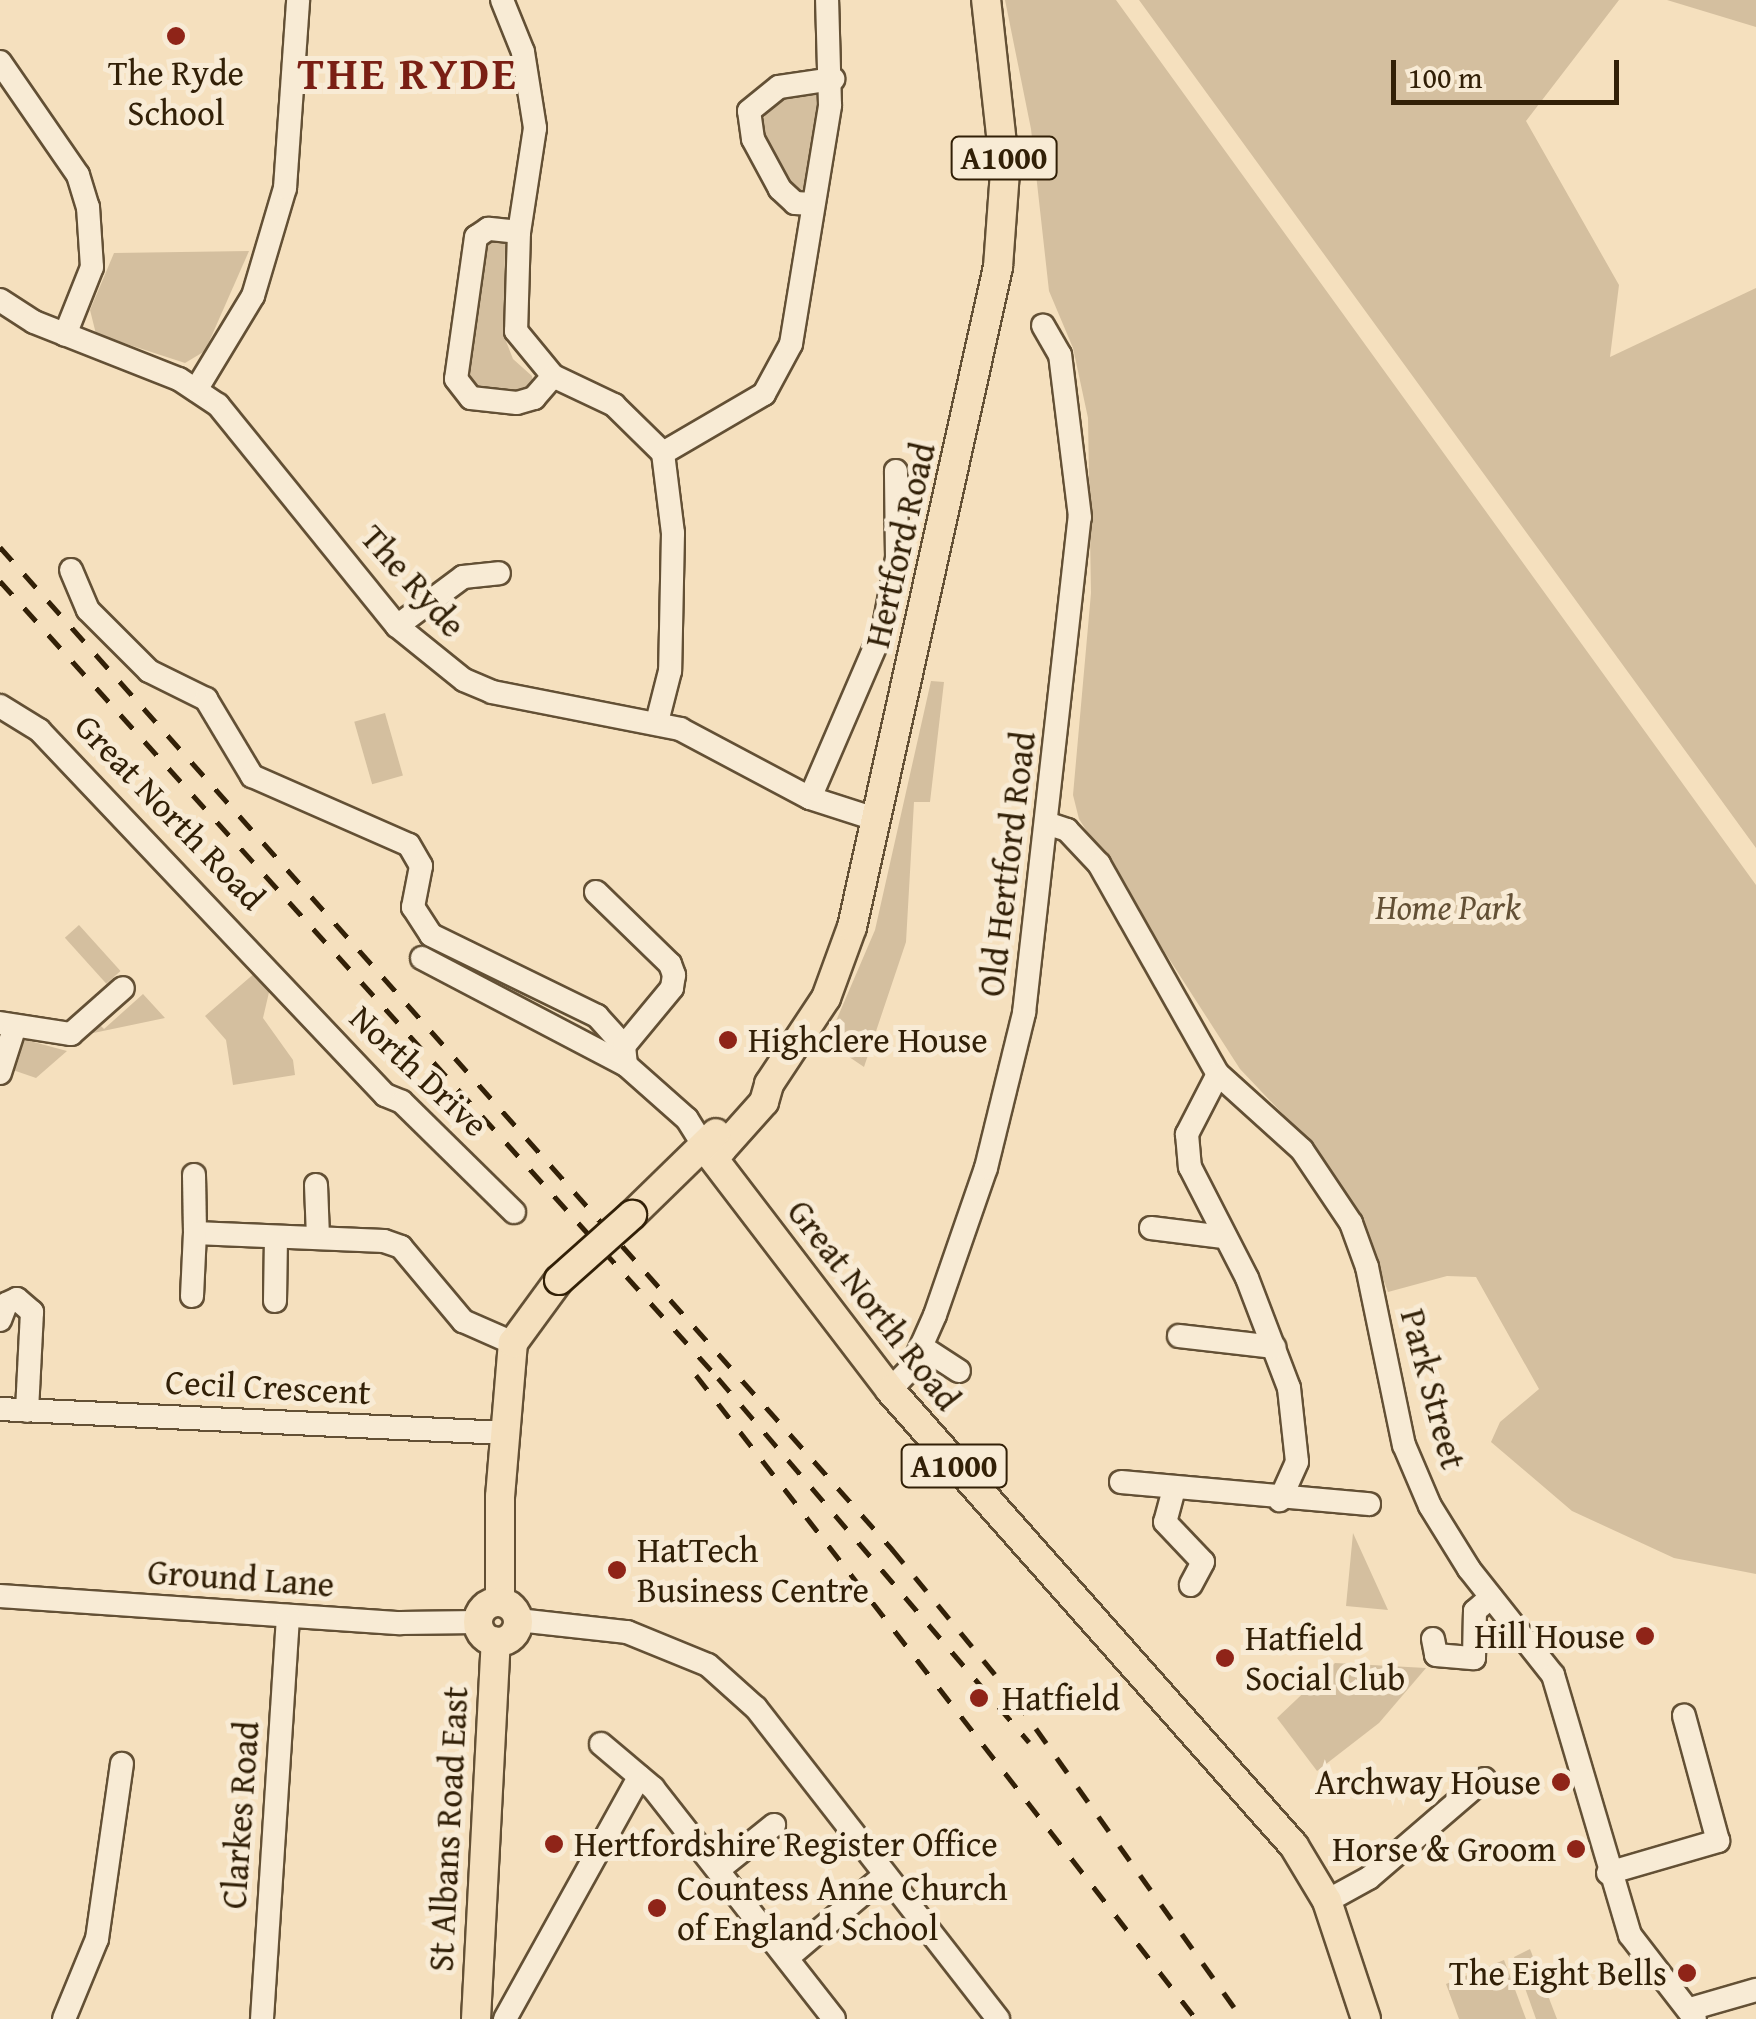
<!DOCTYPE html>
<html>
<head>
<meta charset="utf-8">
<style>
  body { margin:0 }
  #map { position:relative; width:1756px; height:2019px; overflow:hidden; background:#f5e0be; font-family:"Gentium Book Plus",serif }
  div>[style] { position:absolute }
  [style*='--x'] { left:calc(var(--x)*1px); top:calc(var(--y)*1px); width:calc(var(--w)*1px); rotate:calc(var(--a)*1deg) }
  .green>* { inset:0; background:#d4bf9f; transform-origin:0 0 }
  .roads { filter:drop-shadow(2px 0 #635035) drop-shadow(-2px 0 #635035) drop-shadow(0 2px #635035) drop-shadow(0 -2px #635035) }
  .minor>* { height:22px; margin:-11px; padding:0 11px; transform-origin:11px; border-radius:11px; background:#f8ebd5 }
  .major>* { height:28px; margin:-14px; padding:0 14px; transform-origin:14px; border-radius:14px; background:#f5e0be }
  .major>.ring { margin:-14px; padding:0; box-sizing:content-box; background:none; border:28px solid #f5e0be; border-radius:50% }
  .rail>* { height:5px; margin-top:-2.5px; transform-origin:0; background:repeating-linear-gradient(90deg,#322007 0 18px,transparent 0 36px) }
  .bridges { filter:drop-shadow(2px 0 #322007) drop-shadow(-2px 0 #322007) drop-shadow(0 2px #322007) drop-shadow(0 -2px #322007) }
  .major-bridge>* { height:28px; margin:-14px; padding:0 14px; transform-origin:14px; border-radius:14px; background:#f5e0be }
  .dots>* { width:28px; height:28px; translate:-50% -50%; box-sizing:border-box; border:5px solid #f8ebd5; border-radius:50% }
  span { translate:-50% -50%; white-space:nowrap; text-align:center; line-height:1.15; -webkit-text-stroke:10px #f8ebd5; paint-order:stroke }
  .shield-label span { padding:2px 8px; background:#f8ebd5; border:2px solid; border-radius:8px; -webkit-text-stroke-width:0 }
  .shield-label { font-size:32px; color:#322007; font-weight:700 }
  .poi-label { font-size:35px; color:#322007 }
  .left { translate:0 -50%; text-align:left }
  .right { translate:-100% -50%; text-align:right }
  .street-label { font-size:35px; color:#322007 }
  .park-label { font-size:35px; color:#635035; font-style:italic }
  .district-label { font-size:45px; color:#7a1f14; font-weight:700; letter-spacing:2.5px }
  .scale { position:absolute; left:1391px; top:60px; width:228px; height:45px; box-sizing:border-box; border:5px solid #322007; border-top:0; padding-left:12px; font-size:30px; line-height:35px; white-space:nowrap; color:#322007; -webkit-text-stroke:8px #f8ebd5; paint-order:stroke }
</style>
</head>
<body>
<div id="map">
  <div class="green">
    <div style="clip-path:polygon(1005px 0,1116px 0,1756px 885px,1756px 1574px,1674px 1558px,1572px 1511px,1491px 1442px,1500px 1422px,1539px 1389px,1476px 1277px,1447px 1276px,1388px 1292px,1364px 1228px,1299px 1131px,1240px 1069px,1079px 819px,1073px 795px,1091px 593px,1088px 418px,1073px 348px,1049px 291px,1031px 129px)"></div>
    <div style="clip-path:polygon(1139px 0,1619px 0,1526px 121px,1619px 285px,1610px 357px,1756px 288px,1756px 848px)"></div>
    <div style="clip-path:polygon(1667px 0,1756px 0,1756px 27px)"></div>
    <div style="clip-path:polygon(813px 88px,822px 96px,809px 192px,795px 197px,763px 142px,762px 122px,772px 101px)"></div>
    <div style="clip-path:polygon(484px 238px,505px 242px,504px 336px,513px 359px,532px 376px,533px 386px,522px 395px,465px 386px)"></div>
    <div style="clip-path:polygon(249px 251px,205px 351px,185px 363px,96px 334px,90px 310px,114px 253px)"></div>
    <div style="clip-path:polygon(931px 681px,944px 682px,930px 802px,914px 802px,906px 942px,864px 1067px,827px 1042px,875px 930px)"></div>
    <div style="left:385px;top:713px;width:65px;height:32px;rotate:74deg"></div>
    <div style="left:79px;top:925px;width:62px;height:19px;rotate:48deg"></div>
    <div style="clip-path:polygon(256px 972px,270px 988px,263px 1018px,293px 1060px,295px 1075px,233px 1085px,226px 1040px,205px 1016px)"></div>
    <div style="clip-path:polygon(143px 994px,165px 1018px,79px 1036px,96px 1021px,104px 1029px)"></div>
    <div style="clip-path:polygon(15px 1037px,67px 1051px,36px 1078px,7px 1068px)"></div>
    <div style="clip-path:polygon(1353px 1533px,1388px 1610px,1346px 1606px)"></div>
    <div style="clip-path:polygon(1335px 1663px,1426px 1668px,1379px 1723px,1317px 1771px,1277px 1718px)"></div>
    <div style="clip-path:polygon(1530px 1949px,1557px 2019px,1536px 2019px,1514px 1957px)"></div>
    <div style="clip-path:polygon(1504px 1960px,1526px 2019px,1459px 2019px,1446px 1984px)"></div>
  </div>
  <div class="roads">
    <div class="minor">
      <div style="--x:502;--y:0;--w:56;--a:68"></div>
      <div style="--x:523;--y:52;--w:77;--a:81"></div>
      <div style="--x:535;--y:128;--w:105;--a:98.7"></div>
      <div style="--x:519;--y:232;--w:99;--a:91.7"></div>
      <div style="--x:516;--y:331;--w:58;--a:50.6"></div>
      <div style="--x:553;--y:376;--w:68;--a:25.4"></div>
      <div style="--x:614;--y:405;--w:69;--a:44.4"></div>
      <div style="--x:663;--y:453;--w:81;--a:82.9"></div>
      <div style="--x:673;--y:533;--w:138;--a:91.2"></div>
      <div style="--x:670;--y:671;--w:53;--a:104.3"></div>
      <div style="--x:0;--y:62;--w:137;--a:55.4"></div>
      <div style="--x:78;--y:175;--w:34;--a:73"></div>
      <div style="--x:88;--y:207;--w:60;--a:86.2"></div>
      <div style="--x:92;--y:267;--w:73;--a:111.7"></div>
      <div style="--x:813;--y:204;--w:18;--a:-177"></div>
      <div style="--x:795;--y:203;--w:21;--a:-137"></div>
      <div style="--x:780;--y:189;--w:57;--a:-118.4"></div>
      <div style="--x:753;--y:139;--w:28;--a:-98"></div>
      <div style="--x:749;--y:111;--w:38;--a:-39"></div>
      <div style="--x:779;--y:87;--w:55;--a:-8.4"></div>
      <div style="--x:519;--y:232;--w:31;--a:-174"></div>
      <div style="--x:488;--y:229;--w:14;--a:146"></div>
      <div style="--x:476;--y:237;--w:143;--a:98"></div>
      <div style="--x:456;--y:379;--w:24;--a:52"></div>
      <div style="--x:471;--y:398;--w:46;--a:6.2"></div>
      <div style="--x:517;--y:403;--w:18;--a:-16"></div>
      <div style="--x:534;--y:398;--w:29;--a:-49"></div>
      <div style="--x:0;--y:300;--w:40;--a:32.9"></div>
      <div style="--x:34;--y:322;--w:156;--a:21.5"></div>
      <div style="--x:179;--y:379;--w:47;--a:33.7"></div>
      <div style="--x:218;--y:405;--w:284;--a:51"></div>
      <div style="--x:397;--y:626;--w:86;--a:38.9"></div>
      <div style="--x:464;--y:680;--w:30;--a:23"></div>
      <div style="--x:492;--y:692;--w:192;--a:11.1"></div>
      <div style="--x:680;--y:729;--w:147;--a:28"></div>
      <div style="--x:810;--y:798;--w:71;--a:17.9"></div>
      <div style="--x:196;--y:390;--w:110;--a:-58.8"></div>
      <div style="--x:253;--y:296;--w:113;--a:-73.5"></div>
      <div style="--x:285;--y:188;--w:188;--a:-86"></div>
      <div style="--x:663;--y:453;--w:117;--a:-30.3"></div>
      <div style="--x:764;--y:394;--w:57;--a:-61.6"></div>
      <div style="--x:791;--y:344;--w:242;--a:-80.7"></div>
      <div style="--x:830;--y:105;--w:105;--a:-91.6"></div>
      <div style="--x:71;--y:570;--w:43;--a:67"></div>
      <div style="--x:88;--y:610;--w:86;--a:45"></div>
      <div style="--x:149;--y:671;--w:64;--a:26.2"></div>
      <div style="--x:206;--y:699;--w:90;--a:59.1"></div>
      <div style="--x:252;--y:776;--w:171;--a:23.7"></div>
      <div style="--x:409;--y:845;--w:24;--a:60"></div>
      <div style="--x:421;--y:866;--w:42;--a:101"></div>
      <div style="--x:413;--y:907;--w:33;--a:57"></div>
      <div style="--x:431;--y:935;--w:185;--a:26"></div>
      <div style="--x:597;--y:1016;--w:40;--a:48"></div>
      <div style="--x:624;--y:1046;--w:19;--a:84"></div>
      <div style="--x:397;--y:626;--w:82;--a:-36.6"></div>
      <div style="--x:463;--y:577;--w:36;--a:-6"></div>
      <div style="--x:0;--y:706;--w:46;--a:31.6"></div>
      <div style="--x:39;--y:730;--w:503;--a:46.53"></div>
      <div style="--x:385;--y:1095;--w:18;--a:22"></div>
      <div style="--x:402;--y:1102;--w:157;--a:44.5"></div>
      <div style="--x:810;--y:798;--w:187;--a:-66.7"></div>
      <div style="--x:884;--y:626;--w:69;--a:-79.2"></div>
      <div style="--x:897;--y:558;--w:87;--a:-90.7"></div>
      <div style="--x:1049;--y:824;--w:19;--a:18"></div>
      <div style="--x:1067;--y:830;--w:47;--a:46.7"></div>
      <div style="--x:1099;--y:864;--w:241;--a:60.5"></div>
      <div style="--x:1218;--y:1074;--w:113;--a:42.1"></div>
      <div style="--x:1302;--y:1150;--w:88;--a:56.1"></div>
      <div style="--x:1351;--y:1223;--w:47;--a:70"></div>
      <div style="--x:1367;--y:1267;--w:182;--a:78.3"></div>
      <div style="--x:1404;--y:1445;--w:66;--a:66.9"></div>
      <div style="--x:1430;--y:1506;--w:74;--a:58.2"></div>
      <div style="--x:1469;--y:1569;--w:135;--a:51.6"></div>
      <div style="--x:1553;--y:1675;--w:271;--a:73.5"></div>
      <div style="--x:1630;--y:1935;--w:106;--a:52.3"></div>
      <div style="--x:596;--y:892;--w:103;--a:44.2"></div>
      <div style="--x:670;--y:964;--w:12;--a:70"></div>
      <div style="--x:674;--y:975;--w:13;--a:99"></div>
      <div style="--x:672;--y:988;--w:75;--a:129.6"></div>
      <div style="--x:422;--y:958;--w:230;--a:27.7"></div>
      <div style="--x:626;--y:1065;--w:81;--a:41.5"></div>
      <div style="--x:687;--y:1119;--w:36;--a:58"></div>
      <div style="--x:0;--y:1023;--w:72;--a:8.8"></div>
      <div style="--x:71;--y:1034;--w:69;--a:-41.5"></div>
      <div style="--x:0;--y:1073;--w:49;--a:-72.3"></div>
      <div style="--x:1218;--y:1074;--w:68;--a:117.3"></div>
      <div style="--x:1187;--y:1134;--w:33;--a:85"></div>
      <div style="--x:1190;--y:1167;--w:125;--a:62.8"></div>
      <div style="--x:1247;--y:1278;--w:118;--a:69.1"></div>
      <div style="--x:1289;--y:1388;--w:74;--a:83.8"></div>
      <div style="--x:1297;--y:1462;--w:42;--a:114.1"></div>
      <div style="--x:194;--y:1175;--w:58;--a:89"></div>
      <div style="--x:195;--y:1233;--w:189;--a:2.4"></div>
      <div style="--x:384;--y:1241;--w:18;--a:19"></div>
      <div style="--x:401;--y:1247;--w:97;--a:50"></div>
      <div style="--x:463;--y:1321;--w:55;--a:23.7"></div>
      <div style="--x:316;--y:1185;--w:53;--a:87.8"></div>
      <div style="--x:1151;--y:1228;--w:73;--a:7.1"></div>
      <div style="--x:192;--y:1296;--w:63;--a:-87.3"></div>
      <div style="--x:275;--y:1301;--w:64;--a:-89.1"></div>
      <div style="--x:0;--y:1320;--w:17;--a:-69"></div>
      <div style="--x:6;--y:1304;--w:12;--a:-24"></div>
      <div style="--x:17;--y:1299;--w:20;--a:41"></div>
      <div style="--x:32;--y:1312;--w:99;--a:92.9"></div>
      <div style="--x:1179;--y:1336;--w:96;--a:6.6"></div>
      <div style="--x:922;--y:1347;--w:44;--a:33"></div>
      <div style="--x:890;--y:1390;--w:32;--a:-46"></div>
      <div style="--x:912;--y:1367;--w:57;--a:-66.1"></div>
      <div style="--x:935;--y:1315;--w:156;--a:-70.9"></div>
      <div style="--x:986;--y:1168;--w:160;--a:-76.2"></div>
      <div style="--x:1024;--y:1013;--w:499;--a:-83.6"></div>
      <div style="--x:1080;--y:517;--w:163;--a:-97"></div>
      <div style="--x:1060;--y:355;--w:34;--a:-120"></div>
      <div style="--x:0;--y:1409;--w:506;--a:2.72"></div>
      <div style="--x:1121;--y:1482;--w:249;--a:5.1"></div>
      <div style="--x:1174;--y:1489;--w:34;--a:105"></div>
      <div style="--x:1165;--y:1522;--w:55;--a:46.5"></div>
      <div style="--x:1203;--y:1562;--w:26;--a:118"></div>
      <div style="--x:0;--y:1596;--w:401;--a:3.9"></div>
      <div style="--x:400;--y:1623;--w:78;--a:-0.7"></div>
      <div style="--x:518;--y:1620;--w:110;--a:6.3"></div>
      <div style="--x:627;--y:1632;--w:87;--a:22.2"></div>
      <div style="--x:708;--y:1665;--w:64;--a:41.9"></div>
      <div style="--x:756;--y:1708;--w:394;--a:52.1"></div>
      <div style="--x:1433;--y:1639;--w:16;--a:79"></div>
      <div style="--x:1436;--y:1655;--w:38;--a:5"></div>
      <div style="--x:1474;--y:1658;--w:47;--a:-88.8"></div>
      <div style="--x:1475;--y:1611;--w:21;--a:-41"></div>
      <div style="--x:601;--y:1744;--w:68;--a:40.2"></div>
      <div style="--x:653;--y:1788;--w:293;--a:51.9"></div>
      <div style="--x:718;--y:1870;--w:72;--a:-38.8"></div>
      <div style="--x:1608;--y:1873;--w:115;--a:-16.2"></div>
      <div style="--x:1718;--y:1841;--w:130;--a:-105.2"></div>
      <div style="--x:1327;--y:1901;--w:48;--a:-28.7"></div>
      <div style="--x:1369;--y:1878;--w:152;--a:-40.7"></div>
      <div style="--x:787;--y:1958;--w:128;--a:-40.3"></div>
      <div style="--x:1690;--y:2009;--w:69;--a:-16.1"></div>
      <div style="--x:64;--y:2019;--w:87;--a:-67.6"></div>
      <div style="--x:97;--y:1939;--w:177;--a:-81.9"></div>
      <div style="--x:262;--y:2019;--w:404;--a:-86.3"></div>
      <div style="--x:505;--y:2019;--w:277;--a:-61"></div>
    </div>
    <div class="major">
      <div style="--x:706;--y:1149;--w:16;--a:0"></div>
      <div style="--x:722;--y:1149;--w:63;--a:-48.2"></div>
      <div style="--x:764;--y:1102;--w:19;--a:-74"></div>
      <div style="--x:769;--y:1084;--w:103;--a:-56.5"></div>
      <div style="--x:826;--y:998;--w:76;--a:-69.9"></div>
      <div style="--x:852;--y:927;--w:676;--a:-77.53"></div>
      <div style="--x:998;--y:267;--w:96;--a:-85.8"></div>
      <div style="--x:1005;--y:171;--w:172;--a:-96.3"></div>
      <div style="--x:706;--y:1149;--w:303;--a:52.6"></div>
      <div style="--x:890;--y:1390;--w:609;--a:48.46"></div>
      <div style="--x:1294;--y:1846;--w:64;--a:59"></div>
      <div style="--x:1327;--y:1901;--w:124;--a:71.7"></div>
      <div style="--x:632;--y:1215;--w:117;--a:-44.3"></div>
      <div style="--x:500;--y:1602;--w:105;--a:-90"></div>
      <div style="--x:500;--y:1497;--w:155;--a:-85.2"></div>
      <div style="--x:513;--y:1343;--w:78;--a:-53.9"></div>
      <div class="ring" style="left:478px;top:1602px;width:12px;height:12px"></div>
      <div style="--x:476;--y:2019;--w:378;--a:-87"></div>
    </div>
  </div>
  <div class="rail">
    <div style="--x:0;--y:547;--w:1342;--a:48.32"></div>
    <div style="--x:892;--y:1549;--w:194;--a:50.6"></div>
    <div style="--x:1015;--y:1699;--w:392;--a:54.6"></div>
    <div style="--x:0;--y:581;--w:1073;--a:47.98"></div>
    <div style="--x:718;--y:1378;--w:479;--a:49.5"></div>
    <div style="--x:696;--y:1375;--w:815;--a:52.17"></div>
  </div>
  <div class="bridges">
    <div class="major-bridge">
      <div style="--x:559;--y:1280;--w:98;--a:-41.7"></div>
    </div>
  </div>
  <div class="dots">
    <div style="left:176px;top:36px;background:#8f2418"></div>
    <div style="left:728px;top:1040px;background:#8f2418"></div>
    <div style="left:617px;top:1570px;background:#8f2418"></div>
    <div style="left:1645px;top:1636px;background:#8f2418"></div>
    <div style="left:1225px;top:1658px;background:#8f2418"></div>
    <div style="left:979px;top:1698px;background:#8f2418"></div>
    <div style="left:1561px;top:1782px;background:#8f2418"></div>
    <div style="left:554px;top:1844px;background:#8f2418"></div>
    <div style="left:1576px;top:1849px;background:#8f2418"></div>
    <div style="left:657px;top:1908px;background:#8f2418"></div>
    <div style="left:1687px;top:1973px;background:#8f2418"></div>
  </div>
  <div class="shield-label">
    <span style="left:1004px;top:158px">A1000</span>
    <span style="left:954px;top:1466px">A1000</span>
  </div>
  <div class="poi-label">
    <span style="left:176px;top:93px">The Ryde<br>School</span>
    <span class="left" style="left:748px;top:1040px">Highclere House</span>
    <span class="left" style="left:637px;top:1570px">HatTech<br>Business Centre</span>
    <span class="right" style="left:1625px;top:1636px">Hill House</span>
    <span class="left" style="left:1245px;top:1658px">Hatfield<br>Social Club</span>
    <span class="left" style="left:1002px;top:1698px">Hatfield</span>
    <span class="right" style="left:1541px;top:1782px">Archway House</span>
    <span class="left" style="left:574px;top:1844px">Hertfordshire Register Office</span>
    <span class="right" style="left:1556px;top:1849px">Horse &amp; Groom</span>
    <span class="left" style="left:677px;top:1908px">Countess Anne Church<br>of England School</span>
    <span class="right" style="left:1667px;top:1973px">The Eight Bells</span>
  </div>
  <div class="street-label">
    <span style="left:900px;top:545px;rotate:-77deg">Hertford Road</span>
    <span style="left:413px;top:581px;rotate:48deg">The Ryde</span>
    <span style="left:170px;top:812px;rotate:46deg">Great North Road</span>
    <span style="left:1007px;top:864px;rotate:-83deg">Old Hertford Road</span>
    <span style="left:419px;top:1071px;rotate:43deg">North Drive</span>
    <span style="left:874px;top:1305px;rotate:52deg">Great North Road</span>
    <span style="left:268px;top:1387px;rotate:3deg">Cecil Crescent</span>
    <span style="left:1433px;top:1389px;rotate:75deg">Park Street</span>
    <span style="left:241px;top:1578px;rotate:4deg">Ground Lane</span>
    <span style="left:240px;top:1815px;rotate:-86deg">Clarkes Road</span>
    <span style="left:448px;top:1829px;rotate:-87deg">St Albans Road East</span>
  </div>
  <div class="park-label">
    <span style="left:1448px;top:907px">Home Park</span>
  </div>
  <div class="district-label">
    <span style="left:408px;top:73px">THE RYDE</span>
  </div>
  <div class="scale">100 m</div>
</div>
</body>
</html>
